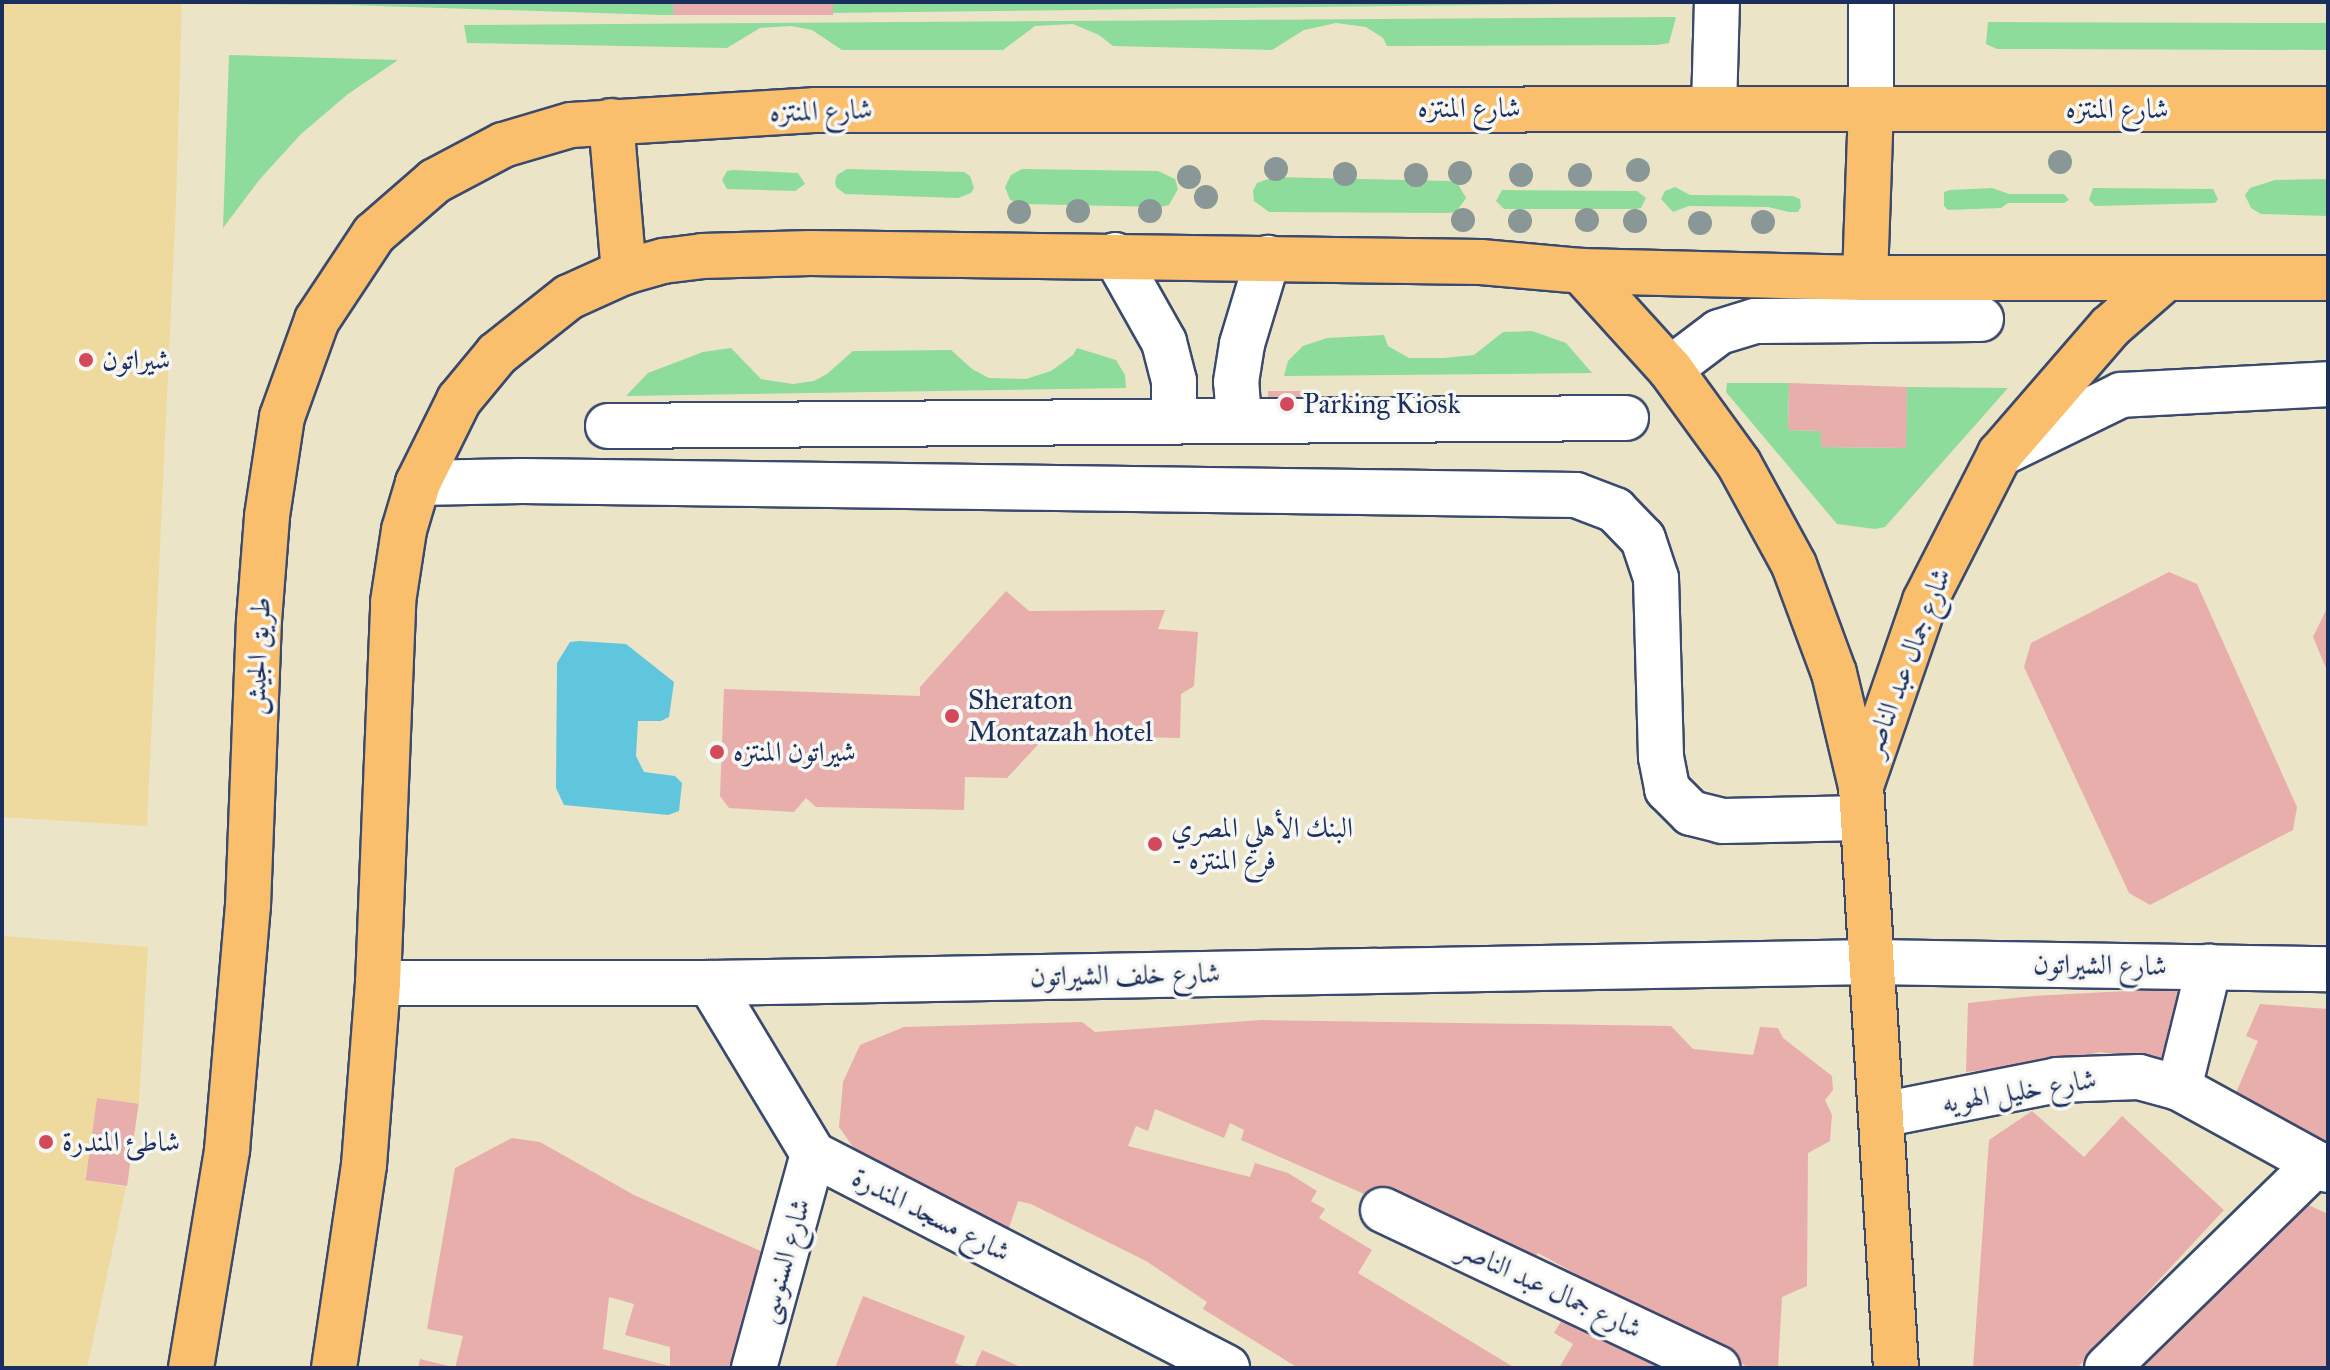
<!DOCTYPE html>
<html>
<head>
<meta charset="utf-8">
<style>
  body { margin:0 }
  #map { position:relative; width:2330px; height:1370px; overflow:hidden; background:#ece4c7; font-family:"IM FELL Great Primer",Amiri,serif }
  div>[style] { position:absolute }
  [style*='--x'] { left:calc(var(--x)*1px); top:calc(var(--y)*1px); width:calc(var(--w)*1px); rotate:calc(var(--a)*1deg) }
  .green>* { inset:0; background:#8ddc9b }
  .sand>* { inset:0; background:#eeda9e }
  .water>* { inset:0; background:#60c6dd }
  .building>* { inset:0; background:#e8aeac; transform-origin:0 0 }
  .roads { filter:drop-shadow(2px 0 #3a4a6e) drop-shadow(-2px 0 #3a4a6e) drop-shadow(0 2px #3a4a6e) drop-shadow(0 -2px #3a4a6e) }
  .minor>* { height:44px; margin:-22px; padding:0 22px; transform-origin:22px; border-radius:22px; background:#fff }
  .major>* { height:44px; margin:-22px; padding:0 22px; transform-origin:22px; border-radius:22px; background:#f9bf6d }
  .highway>* { height:44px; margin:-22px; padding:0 22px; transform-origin:22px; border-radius:22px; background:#f9bf6d }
  .trees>* { width:24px; height:24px; margin:-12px; border-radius:50%; background:#899896 }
  .dots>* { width:22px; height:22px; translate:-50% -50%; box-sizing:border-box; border:4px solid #f6f6f2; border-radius:50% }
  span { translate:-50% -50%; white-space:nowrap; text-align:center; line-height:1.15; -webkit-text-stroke:7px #f6f6f2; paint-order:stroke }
  .street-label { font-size:28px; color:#1b2f5e }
  .poi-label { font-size:28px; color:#1b2f5e }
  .left { translate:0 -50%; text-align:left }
  .frame { position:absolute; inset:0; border:4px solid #1b2f5e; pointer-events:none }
</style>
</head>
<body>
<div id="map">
  <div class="green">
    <div style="clip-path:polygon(2px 2px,1728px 2px,662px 15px,349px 5px)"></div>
    <div style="clip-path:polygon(1676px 17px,1669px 43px,1657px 45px,1387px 46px,1383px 38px,1366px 27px,1336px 23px,1304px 30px,1272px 50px,1113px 46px,1099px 35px,1073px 24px,1035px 26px,1003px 50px,842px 50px,812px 30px,791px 26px,760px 28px,727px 48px,467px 43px,464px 25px)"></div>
    <div style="clip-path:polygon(1988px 22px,2328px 23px,2328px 50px,1997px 49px,1986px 44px)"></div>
    <div style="clip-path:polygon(229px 55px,398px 60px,348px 94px,301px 134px,260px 179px,223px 228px)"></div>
    <div style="clip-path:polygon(847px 169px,964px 172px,970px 176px,974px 188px,971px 193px,958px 198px,845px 194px,836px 187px,835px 182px,837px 175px)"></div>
    <div style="clip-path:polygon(1022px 169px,1158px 171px,1175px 179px,1178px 189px,1169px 205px,1160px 207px,1023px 204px,1010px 200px,1005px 187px,1011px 175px)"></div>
    <div style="clip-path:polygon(733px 170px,798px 173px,805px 184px,795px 191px,727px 189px,722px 180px,727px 171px)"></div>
    <div style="clip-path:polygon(1274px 177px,1449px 181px,1458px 184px,1466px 198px,1456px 212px,1447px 213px,1269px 212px,1254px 201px,1253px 191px,1257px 183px)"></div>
    <div style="clip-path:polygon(2328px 179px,2328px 216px,2261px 214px,2251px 208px,2245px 195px,2250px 188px,2275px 180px)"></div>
    <div style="clip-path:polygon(1675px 187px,1690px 195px,1793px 196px,1800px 199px,1801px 207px,1798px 212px,1789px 212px,1768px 207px,1689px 206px,1673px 212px,1661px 199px,1665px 191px)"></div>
    <div style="clip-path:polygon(1992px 188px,2009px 194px,2064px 194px,2069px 200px,2064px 203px,2008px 203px,2001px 208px,1948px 210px,1944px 206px,1944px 192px,1950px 190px)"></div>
    <div style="clip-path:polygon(2093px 188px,2213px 189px,2218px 199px,2215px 203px,2095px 206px,2089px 200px)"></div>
    <div style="clip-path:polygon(1502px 190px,1637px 191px,1646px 198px,1641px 208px,1636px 209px,1504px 209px,1496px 201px)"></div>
    <div style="clip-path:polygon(1532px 331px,1566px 343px,1592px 373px,1284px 376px,1288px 361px,1303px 346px,1327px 338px,1384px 335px,1388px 346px,1409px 358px,1444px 358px,1474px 355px,1503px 332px)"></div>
    <div style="clip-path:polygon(731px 348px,761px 379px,793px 384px,814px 381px,827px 374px,853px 351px,951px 350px,972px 369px,989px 378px,1026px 379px,1051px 371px,1073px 355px,1077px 348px,1116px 360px,1125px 375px,1126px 388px,626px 396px,648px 373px,703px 352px)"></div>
    <div style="clip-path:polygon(1727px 383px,1789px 383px,1788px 430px,1821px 431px,1821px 447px,1905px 448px,1907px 387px,2008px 388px,1885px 527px,1875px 529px,1837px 524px,1726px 392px)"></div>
  </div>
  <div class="sand">
    <div style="clip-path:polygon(2px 2px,182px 3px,176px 203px,147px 826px,2px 817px)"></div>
    <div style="clip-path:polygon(2px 936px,148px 947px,139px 1104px,97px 1098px,85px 1180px,126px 1187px,87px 1368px,2px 1368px)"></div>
  </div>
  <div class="water">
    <div style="clip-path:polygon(579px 641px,626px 644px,674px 682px,669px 717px,661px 721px,638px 721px,636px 756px,644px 772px,675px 776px,682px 783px,679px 811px,668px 815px,564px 805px,556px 788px,557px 663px,570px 642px)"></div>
  </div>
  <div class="building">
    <div style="left:673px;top:2px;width:160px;height:13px"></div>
    <div style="clip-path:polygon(1789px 383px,1907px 387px,1906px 448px,1821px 447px,1821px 431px,1788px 430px)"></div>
    <div style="left:1268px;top:391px;width:37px;height:26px"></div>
    <div style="clip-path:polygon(2169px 572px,2197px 584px,2297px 807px,2293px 830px,2150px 905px,2129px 893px,2024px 667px,2031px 643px)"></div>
    <div style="clip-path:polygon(1006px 591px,1029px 611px,1165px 610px,1158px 629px,1198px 632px,1194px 686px,1181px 694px,1180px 738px,1047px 735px,1007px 778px,965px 777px,964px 810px,816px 807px,806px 798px,794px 812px,729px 808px,720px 796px,724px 689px,920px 696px,920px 687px)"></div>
    <div style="clip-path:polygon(2328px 606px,2328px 673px,2313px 637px)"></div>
    <div style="clip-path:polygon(2182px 988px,2162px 1062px,2100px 1052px,2054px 1063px,1966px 1072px,1968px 1003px,2033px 996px)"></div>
    <div style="clip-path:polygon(2260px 1004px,2328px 1009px,2328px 1145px,2305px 1139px,2232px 1102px,2258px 1041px,2246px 1036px)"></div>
    <div style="clip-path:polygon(1261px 1020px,1671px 1026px,1693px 1049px,1753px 1055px,1760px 1027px,1778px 1028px,1783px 1038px,1832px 1076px,1833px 1090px,1825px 1100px,1832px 1115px,1830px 1141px,1808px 1153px,1807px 1286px,1782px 1297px,1778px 1368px,1749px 1368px,1695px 1335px,1639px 1309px,1538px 1253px,1529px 1266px,1241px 1140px,1244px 1130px,1230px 1123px,1224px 1138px,1155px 1109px,1148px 1131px,1136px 1126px,1128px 1146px,1250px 1177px,1255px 1163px,1288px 1173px,1317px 1191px,1311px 1201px,1325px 1209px,1319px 1218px,1372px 1250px,1358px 1273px,1515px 1368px,1298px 1368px,1203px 1309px,1207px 1302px,1146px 1261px,1031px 1204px,1018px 1201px,1005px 1240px,858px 1154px,839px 1127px,843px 1082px,860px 1045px,904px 1027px,1082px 1022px,1095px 1032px)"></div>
    <div style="left:97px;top:1098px;width:42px;height:83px;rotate:8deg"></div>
    <div style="clip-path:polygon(2032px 1111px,2084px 1157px,2122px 1116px,2224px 1210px,2077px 1368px,1973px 1368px,1989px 1140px)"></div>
    <div style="clip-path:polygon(evenodd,512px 1138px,540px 1142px,634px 1195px,781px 1260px,750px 1368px,455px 1368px,463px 1336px,427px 1329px,455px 1168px,512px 1138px,609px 1297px,634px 1304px,625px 1335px,670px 1347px,670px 1366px,603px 1349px,609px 1297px)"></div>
    <div style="clip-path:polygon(2300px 1201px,2328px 1214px,2328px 1368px,2129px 1368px)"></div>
    <div style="clip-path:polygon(863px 1296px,965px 1336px,955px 1363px,968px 1368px,835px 1368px)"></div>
    <div style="clip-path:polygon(1570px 1306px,1676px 1368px,1559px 1368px,1573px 1344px,1554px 1333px)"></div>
    <div style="clip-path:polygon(982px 1350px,1023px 1368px,974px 1368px)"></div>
    <div style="clip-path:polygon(420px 1359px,453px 1367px,453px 1368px,418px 1368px)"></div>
  </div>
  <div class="roads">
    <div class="minor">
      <div style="--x:1714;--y:108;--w:106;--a:-88.4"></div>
      <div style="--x:1871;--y:109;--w:107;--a:-90"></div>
      <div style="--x:1115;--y:255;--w:100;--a:60.6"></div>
      <div style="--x:1164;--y:342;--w:40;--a:75.6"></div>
      <div style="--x:1174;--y:381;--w:41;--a:90"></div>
      <div style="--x:1670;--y:369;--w:61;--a:-37.1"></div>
      <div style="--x:1719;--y:332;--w:38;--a:-17"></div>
      <div style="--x:1755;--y:321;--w:226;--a:-0.5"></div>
      <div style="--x:1239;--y:421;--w:39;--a:-94"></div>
      <div style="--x:1236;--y:382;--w:38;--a:-81"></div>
      <div style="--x:1242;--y:344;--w:90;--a:-73.2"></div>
      <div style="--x:608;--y:426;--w:1018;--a:-0.45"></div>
      <div style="--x:2000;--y:454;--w:135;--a:-26"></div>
      <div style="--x:2121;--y:395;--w:207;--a:-3"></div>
      <div style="--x:418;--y:483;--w:104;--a:-1.1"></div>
      <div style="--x:522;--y:481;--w:1054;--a:0.76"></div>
      <div style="--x:1576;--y:495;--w:42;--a:21"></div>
      <div style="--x:1615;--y:510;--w:40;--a:46"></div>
      <div style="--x:1643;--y:539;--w:41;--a:71.6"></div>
      <div style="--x:1656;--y:578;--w:179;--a:88.4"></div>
      <div style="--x:1661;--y:757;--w:33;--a:79"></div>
      <div style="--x:1667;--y:789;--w:34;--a:45"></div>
      <div style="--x:1691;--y:813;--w:32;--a:14"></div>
      <div style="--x:1722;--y:821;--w:141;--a:-1.2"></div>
      <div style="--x:378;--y:983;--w:332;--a:0"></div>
      <div style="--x:710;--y:983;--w:1162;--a:-1.04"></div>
      <div style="--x:1872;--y:962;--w:456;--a:0.9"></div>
      <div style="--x:710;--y:983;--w:200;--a:58.9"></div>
      <div style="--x:813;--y:1154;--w:466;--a:27.3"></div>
      <div style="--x:2179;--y:1088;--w:125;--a:-76.1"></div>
      <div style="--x:1881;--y:1115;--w:179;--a:-11.2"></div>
      <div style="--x:2057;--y:1080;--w:82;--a:-2.1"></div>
      <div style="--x:2139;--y:1077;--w:41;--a:15.4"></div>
      <div style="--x:2179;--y:1088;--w:170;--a:28.8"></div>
      <div style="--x:1383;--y:1210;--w:370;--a:25.3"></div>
      <div style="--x:754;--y:1368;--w:222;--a:-74.6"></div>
      <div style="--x:2107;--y:1368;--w:293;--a:-44.3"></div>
    </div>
    <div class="major">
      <div style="--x:1581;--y:271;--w:132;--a:47.8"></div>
      <div style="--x:1670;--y:369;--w:117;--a:54"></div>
      <div style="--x:1739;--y:464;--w:115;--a:61.4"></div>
      <div style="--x:1794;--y:565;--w:115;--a:69.7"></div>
      <div style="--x:1834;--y:673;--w:116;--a:76.6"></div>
      <div style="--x:1861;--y:786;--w:583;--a:86.56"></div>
      <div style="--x:1861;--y:786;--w:196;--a:-70.9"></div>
      <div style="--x:1925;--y:601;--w:165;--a:-63"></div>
      <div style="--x:2000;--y:454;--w:168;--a:-49.1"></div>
      <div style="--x:2110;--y:327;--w:73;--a:-41.1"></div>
    </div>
    <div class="highway">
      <div style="--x:611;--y:121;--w:152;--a:85.1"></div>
      <div style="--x:1865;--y:278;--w:169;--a:-88"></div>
      <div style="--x:191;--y:1368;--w:221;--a:-80.6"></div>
      <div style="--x:227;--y:1150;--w:245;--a:-85.1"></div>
      <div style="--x:248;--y:906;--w:285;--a:-87.8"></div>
      <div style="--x:259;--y:621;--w:105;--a:-85.6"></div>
      <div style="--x:267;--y:516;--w:100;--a:-81.4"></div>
      <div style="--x:282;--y:417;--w:103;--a:-70.2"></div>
      <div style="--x:317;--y:320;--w:103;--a:-56.5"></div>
      <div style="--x:374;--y:234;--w:81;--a:-41"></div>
      <div style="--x:435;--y:181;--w:77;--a:-27.9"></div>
      <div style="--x:503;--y:145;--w:71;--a:-16.4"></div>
      <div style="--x:571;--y:125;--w:243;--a:-3.5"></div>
      <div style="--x:814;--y:110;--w:1514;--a:-0.04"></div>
      <div style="--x:334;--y:1368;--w:205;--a:-81.6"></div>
      <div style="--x:364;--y:1165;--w:183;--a:-85.6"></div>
      <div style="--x:378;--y:983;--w:381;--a:-87.7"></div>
      <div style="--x:393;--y:602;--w:73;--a:-81.3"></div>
      <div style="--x:404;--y:530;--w:49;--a:-73.4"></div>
      <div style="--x:418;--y:483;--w:93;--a:-63.7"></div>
      <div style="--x:459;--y:400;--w:60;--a:-50.4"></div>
      <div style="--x:497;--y:354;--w:92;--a:-38.4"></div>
      <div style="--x:569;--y:297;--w:60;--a:-24.4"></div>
      <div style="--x:624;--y:272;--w:41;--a:-15.8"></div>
      <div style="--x:663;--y:261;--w:39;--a:-7"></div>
      <div style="--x:702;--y:256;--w:108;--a:-1.6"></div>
      <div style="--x:810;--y:253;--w:671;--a:0.77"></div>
      <div style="--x:1481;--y:262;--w:100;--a:5.1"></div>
      <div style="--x:1581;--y:271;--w:284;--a:1.4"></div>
      <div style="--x:1865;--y:278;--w:463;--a:0"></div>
    </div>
  </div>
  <div class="trees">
    <div style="left:2060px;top:162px"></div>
    <div style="left:1276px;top:169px"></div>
    <div style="left:1638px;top:170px"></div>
    <div style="left:1460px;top:173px"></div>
    <div style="left:1345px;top:174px"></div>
    <div style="left:1416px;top:175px"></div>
    <div style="left:1521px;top:175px"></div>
    <div style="left:1580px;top:175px"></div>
    <div style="left:1189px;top:177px"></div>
    <div style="left:1206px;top:197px"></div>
    <div style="left:1078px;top:211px"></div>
    <div style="left:1150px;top:211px"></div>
    <div style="left:1019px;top:212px"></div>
    <div style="left:1463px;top:220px"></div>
    <div style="left:1587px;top:220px"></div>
    <div style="left:1520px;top:221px"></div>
    <div style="left:1635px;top:221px"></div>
    <div style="left:1763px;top:222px"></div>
    <div style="left:1700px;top:223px"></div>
  </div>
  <div class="dots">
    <div style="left:86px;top:360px;background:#d1495b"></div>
    <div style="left:1287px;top:404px;background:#d1495b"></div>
    <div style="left:952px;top:716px;background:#d1495b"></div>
    <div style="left:717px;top:752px;background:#d1495b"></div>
    <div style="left:1155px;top:844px;background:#d1495b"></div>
    <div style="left:46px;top:1142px;background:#d1495b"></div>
  </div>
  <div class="street-label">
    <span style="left:1469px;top:108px">شارع المنتزه</span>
    <span style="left:2117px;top:109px">شارع المنتزه</span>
    <span style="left:821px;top:111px;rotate:-2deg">شارع المنتزه</span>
    <span style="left:258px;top:656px;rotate:-87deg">طريق الجيش</span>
    <span style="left:1907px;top:662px;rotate:-69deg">شارع جمال عبد الناصر</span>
    <span style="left:2100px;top:965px;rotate:1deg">شارع الشيراتون</span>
    <span style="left:1125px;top:975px;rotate:-1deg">شارع خلف الشيراتون</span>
    <span style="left:2019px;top:1091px;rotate:-9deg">شارع خليل الهويه</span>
    <span style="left:931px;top:1215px;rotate:27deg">شارع مسجد المندرة</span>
    <span style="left:784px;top:1261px;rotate:-74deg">شارع السنوسى</span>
    <span style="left:1550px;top:1289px;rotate:25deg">شارع جمال عبد الناصر</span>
  </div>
  <div class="poi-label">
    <span class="left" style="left:102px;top:360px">شيراتون</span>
    <span class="left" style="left:1303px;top:404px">Parking Kiosk</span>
    <span class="left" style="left:968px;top:716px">Sheraton<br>Montazah hotel</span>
    <span class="left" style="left:733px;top:752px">شيراتون المنتزه</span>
    <span class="left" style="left:1171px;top:844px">البنك الأهلي المصري<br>- فرع المنتزه</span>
    <span class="left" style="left:62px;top:1142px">شاطئ المندرة</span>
  </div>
  <div class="frame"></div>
</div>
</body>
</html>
